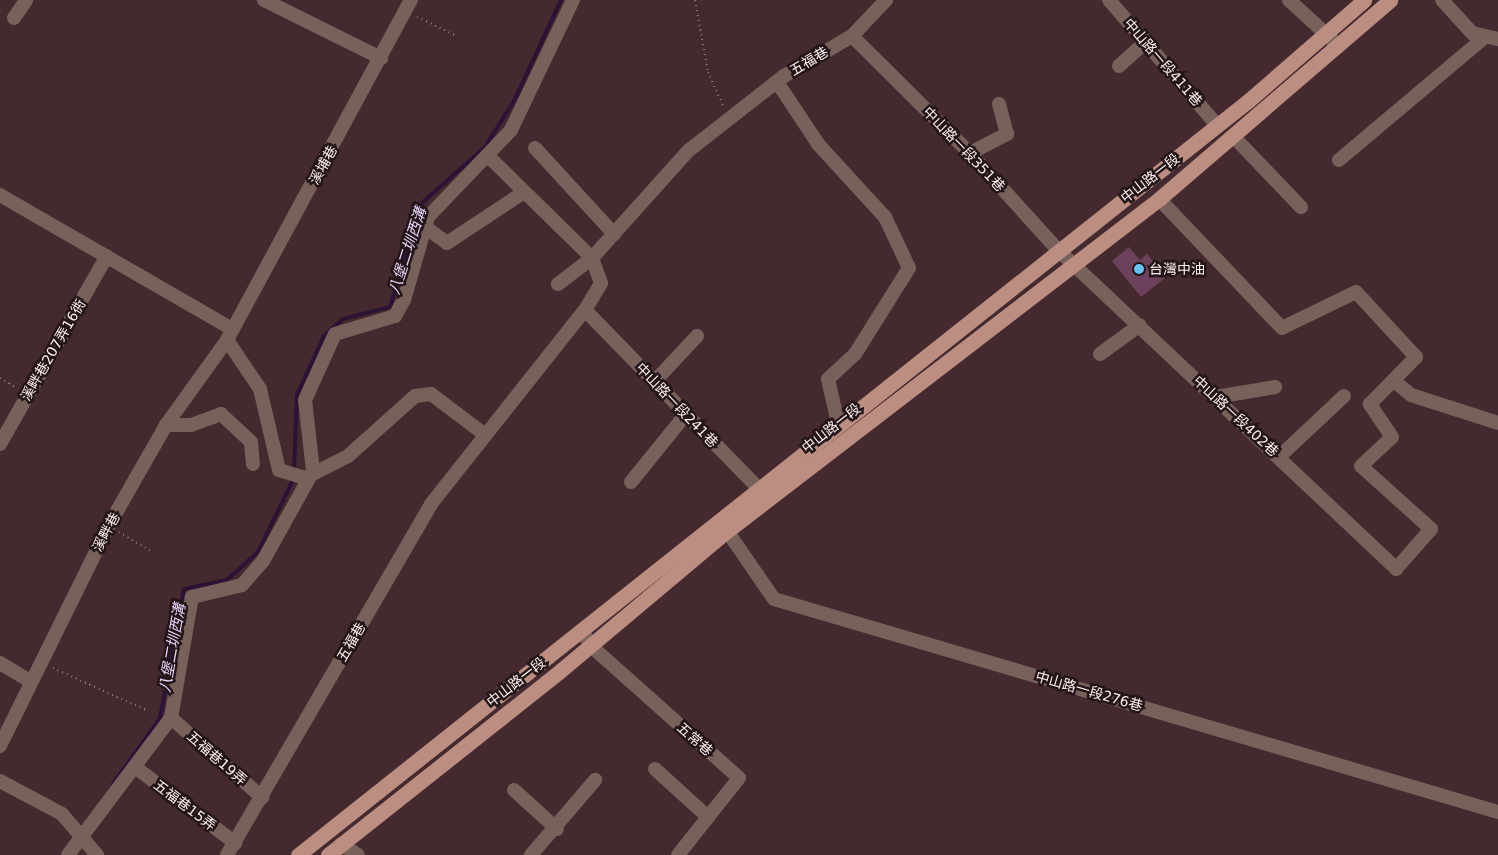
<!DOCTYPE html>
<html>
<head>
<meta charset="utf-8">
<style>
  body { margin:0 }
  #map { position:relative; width:1498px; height:855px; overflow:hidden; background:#44292e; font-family:"DejaVu Sans","Noto Sans TC",sans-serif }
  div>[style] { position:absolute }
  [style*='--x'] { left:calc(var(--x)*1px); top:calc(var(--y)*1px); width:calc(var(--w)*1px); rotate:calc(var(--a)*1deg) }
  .stream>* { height:4px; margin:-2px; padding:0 2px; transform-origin:2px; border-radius:2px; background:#2b1336 }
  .building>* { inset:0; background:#6b415c }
  .path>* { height:2px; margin-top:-1px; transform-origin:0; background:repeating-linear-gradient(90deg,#91797d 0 1px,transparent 0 5px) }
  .minor>* { height:14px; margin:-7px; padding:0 7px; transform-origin:7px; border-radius:7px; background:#78615b }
  .major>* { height:15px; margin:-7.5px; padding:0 7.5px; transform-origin:7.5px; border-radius:7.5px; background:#bc8e82 }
  .dots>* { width:14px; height:14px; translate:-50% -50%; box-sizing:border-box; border:2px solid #221618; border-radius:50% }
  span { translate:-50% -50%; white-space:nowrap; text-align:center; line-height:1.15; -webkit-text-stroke:5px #221618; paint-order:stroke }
  .street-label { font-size:14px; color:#ffedef }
  .poi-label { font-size:14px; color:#ffedef }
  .left { translate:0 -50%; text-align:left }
  .water-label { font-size:15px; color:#ecd3fb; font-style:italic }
</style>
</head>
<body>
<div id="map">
  <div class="stream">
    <div style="--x:294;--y:472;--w:77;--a:-87.8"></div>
    <div style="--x:297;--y:395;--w:65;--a:-65.4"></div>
    <div style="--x:324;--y:336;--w:25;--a:-42"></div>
    <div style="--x:343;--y:319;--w:49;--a:-14.3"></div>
    <div style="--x:390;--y:307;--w:110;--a:-72.6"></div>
    <div style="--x:423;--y:202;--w:83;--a:-41.6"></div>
    <div style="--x:485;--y:147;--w:54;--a:-57.8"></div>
    <div style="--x:514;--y:101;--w:111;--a:-65"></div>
    <div style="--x:113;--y:784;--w:81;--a:-54.5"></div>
    <div style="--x:160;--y:718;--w:131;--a:-79.5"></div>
    <div style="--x:184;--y:589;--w:44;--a:-11.8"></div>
    <div style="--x:227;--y:580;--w:42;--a:-42.1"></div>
    <div style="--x:258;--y:552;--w:82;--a:-64.1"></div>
  </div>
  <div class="building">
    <div style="clip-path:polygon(1129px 247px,1140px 260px,1147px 254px,1166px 277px,1141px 297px,1112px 261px)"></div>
  </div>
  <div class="path">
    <div style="--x:695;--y:0;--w:73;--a:79.8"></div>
    <div style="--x:708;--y:72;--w:39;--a:66"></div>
    <div style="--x:417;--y:17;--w:44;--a:25.4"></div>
    <div style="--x:0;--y:378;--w:20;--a:30"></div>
    <div style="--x:119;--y:532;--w:37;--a:31"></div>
    <div style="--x:53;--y:668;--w:102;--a:24.3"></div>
  </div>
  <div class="minor">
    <div style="--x:264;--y:0;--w:131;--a:26.4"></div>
    <div style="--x:1109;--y:0;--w:165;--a:49.2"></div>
    <div style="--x:1289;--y:0;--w:68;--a:42.6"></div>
    <div style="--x:1442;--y:0;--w:45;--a:47.7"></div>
    <div style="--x:1472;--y:33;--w:27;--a:13"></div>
    <div style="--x:14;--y:18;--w:22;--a:-56"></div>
    <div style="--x:852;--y:36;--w:166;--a:44.8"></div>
    <div style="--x:970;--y:153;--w:131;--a:47.8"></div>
    <div style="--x:1058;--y:250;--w:465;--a:43.3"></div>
    <div style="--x:1396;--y:569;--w:53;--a:-48.8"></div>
    <div style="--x:1431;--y:529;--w:94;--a:-138"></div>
    <div style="--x:1361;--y:466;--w:42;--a:-43.1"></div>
    <div style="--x:1392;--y:437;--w:40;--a:-124"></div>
    <div style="--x:1370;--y:404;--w:66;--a:-45.6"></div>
    <div style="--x:1416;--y:357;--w:88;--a:-132.7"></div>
    <div style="--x:1356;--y:292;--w:82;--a:154.1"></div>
    <div style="--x:1282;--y:328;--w:178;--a:-133.6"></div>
    <div style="--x:1119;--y:66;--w:36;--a:-42"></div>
    <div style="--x:777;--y:82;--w:74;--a:56.5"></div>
    <div style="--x:818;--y:144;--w:99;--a:47.5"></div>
    <div style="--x:885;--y:217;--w:56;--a:64.8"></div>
    <div style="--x:909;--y:268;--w:102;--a:122.1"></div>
    <div style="--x:855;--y:354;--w:37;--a:137"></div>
    <div style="--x:828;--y:379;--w:45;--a:77.2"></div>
    <div style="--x:1234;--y:137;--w:97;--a:46.3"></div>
    <div style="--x:535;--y:148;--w:117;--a:47.4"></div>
    <div style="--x:970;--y:153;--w:42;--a:-27.2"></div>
    <div style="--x:1007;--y:134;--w:31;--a:-105"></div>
    <div style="--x:488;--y:156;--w:146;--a:44.4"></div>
    <div style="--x:592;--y:258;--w:43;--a:142.6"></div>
    <div style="--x:1339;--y:160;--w:189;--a:-40.1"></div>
    <div style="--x:0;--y:195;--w:268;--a:30"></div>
    <div style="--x:425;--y:227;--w:27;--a:36"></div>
    <div style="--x:447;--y:243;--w:92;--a:-33.5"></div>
    <div style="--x:585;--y:310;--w:260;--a:45.8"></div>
    <div style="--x:227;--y:340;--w:59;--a:56"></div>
    <div style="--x:260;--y:389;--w:83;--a:76.8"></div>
    <div style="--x:279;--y:470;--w:27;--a:17"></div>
    <div style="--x:305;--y:478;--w:48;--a:-27.1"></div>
    <div style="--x:348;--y:456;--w:90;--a:-41.8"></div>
    <div style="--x:415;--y:396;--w:16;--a:-7"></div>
    <div style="--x:431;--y:394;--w:66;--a:37"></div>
    <div style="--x:1100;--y:354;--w:49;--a:-35.9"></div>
    <div style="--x:1394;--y:381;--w:22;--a:39"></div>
    <div style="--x:1411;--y:395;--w:91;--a:17.8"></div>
    <div style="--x:654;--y:382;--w:63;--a:-46.9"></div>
    <div style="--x:1216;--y:397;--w:60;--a:-9.6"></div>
    <div style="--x:166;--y:425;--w:25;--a:0"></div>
    <div style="--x:191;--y:425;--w:32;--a:-20"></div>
    <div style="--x:221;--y:414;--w:41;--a:43"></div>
    <div style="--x:251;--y:442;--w:22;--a:85"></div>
    <div style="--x:0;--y:444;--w:216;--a:-60.4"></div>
    <div style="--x:1279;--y:457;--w:89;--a:-43.2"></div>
    <div style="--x:631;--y:482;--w:87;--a:-51"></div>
    <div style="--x:721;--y:522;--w:93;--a:55.5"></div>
    <div style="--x:774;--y:599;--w:755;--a:16.39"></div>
    <div style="--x:582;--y:630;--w:18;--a:61"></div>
    <div style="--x:591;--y:646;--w:198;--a:41.7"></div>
    <div style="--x:739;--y:778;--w:98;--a:128.4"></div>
    <div style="--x:0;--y:663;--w:35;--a:31"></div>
    <div style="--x:171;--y:718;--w:121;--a:41"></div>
    <div style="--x:0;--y:746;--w:246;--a:-63.7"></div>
    <div style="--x:109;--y:525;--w:115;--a:-60.3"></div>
    <div style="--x:166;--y:425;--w:105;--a:-54.3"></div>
    <div style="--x:227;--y:340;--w:387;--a:-61.6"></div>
    <div style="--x:135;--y:767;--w:126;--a:37.2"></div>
    <div style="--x:655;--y:769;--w:72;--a:42.2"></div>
    <div style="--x:0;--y:781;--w:70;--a:28"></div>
    <div style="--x:62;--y:814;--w:54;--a:49.5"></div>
    <div style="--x:514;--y:790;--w:58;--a:42.2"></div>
    <div style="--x:341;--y:844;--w:20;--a:33"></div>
    <div style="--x:68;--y:855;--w:171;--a:-53.1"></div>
    <div style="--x:171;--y:718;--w:123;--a:-80.2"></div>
    <div style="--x:192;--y:597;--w:51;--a:-13.5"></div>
    <div style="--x:242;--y:585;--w:32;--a:-49"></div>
    <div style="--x:263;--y:561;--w:103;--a:-60.9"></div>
    <div style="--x:313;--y:471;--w:71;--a:-96.4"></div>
    <div style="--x:305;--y:400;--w:72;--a:-65.6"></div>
    <div style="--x:335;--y:334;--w:63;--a:-16.7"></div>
    <div style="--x:395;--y:316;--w:18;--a:-61"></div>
    <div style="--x:404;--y:300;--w:86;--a:-73.9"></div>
    <div style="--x:428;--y:217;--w:120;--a:-46.3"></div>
    <div style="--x:511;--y:130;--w:144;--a:-64.5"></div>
    <div style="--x:227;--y:855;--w:406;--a:-59.8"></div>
    <div style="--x:431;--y:504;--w:248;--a:-51.6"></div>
    <div style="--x:585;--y:310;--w:31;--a:-59"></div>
    <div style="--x:601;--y:283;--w:27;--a:-110"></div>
    <div style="--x:592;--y:258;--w:144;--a:-48.1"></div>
    <div style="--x:688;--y:151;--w:122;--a:-38"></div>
    <div style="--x:784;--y:76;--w:79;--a:-30.5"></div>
    <div style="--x:852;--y:36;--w:50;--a:-46.6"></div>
    <div style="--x:531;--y:855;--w:99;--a:-49.5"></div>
  </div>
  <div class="major">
    <div style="--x:298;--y:855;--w:1213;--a:-38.44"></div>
    <div style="--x:1248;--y:101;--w:154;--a:-41"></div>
    <div style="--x:328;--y:855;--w:296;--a:-38.4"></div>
    <div style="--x:560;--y:671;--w:218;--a:-40"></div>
    <div style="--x:727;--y:531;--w:545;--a:-37.54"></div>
    <div style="--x:1159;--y:199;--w:305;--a:-40.7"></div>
  </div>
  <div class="dots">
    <div style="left:1139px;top:269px;background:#68c4f0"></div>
  </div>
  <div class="street-label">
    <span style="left:809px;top:61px;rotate:-31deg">五福巷</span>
    <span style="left:1163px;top:62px;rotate:49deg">中山路一段411巷</span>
    <span style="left:964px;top:149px;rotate:46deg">中山路一段351巷</span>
    <span style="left:323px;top:165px;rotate:-61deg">溪埔巷</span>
    <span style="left:1150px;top:178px;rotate:-38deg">中山路一段</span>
    <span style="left:53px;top:350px;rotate:-60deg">溪畔巷207弄16衖</span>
    <span style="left:677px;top:405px;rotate:46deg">中山路一段241巷</span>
    <span style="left:1236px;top:416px;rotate:43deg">中山路一段402巷</span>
    <span style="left:831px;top:428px;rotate:-38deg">中山路一段</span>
    <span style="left:106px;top:532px;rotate:-62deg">溪畔巷</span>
    <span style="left:351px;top:642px;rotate:-60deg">五福巷</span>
    <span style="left:516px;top:682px;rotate:-38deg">中山路一段</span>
    <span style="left:1089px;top:691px;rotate:16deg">中山路一段276巷</span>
    <span style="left:695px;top:739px;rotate:42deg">五常巷</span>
    <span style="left:217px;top:758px;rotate:41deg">五福巷19弄</span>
    <span style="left:185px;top:805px;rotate:37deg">五福巷15弄</span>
  </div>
  <div class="poi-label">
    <span class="left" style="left:1149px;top:269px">台灣中油</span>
  </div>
  <div class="water-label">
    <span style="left:408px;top:251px;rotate:-72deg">八堡二圳西溝</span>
    <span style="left:173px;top:648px;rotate:-80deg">八堡二圳西溝</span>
  </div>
</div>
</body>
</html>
